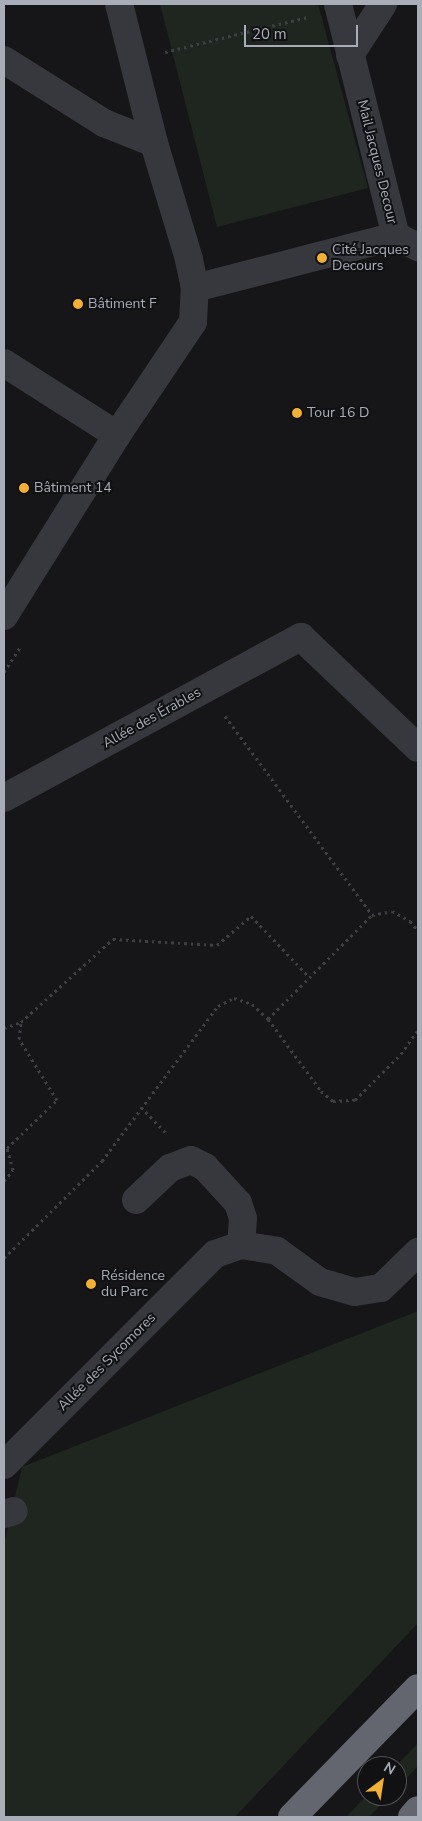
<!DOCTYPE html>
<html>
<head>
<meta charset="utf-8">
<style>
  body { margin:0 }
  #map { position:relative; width:422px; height:1821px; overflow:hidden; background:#161618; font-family:"Nunito Sans",sans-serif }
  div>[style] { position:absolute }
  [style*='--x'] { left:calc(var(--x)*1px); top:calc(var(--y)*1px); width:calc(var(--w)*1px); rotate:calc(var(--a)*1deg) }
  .green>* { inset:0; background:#1e261f }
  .path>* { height:3px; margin-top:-1.5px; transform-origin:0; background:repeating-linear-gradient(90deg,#3d3f44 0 2.5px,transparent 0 6.5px) }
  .minor>* { height:28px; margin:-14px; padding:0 14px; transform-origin:14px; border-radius:14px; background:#37383d }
  .highway>* { height:28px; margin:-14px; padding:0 14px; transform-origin:14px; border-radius:14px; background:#63666e }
  .dots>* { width:14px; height:14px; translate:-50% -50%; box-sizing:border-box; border:2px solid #111113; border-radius:50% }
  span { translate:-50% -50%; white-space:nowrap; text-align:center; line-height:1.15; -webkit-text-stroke:4px #111113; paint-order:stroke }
  .street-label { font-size:14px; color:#a8adb8 }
  .poi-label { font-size:14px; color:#a8adb8 }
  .left { translate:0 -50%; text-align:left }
  .frame { position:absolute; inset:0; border:5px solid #a8adb8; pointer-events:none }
  .north { position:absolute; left:357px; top:1756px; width:50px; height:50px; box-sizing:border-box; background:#111113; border:1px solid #4d4f55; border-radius:50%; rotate:31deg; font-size:14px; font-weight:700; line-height:20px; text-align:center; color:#a8adb8 }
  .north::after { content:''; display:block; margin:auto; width:18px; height:22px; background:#f2b134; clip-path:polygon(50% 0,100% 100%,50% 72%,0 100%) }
  .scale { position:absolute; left:244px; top:25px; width:114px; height:22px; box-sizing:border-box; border:2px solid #a8adb8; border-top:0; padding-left:6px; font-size:15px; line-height:18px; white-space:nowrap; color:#a8adb8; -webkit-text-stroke:4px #111113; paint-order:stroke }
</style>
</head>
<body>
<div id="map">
  <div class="green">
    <div style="clip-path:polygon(160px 4px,318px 4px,368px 188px,217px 227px)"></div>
    <div style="clip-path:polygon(418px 1311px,418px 1623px,235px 1817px,4px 1817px,4px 1544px,22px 1467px)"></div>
    <div style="clip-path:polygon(418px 1743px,418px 1766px,397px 1788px,396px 1766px)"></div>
    <div style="clip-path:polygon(367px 1795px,389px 1796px,369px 1817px,346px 1817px)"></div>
  </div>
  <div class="path">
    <div style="--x:165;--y:52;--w:146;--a:-13.8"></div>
    <div style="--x:4;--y:672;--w:30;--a:-57"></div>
    <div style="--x:225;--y:716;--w:247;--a:53.5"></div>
    <div style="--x:268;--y:1019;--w:147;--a:-45"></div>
    <div style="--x:372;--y:915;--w:20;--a:-11"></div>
    <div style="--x:392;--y:911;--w:21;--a:29"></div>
    <div style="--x:410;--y:921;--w:13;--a:51"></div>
    <div style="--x:4;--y:1028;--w:18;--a:-19"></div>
    <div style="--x:141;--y:1107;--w:37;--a:46"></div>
    <div style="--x:4;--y:1181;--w:14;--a:-51"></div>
    <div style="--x:13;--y:1170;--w:23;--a:-105"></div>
    <div style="--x:7;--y:1148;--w:69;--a:-43.8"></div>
    <div style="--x:57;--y:1100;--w:72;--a:-121.9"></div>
    <div style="--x:19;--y:1039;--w:17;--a:-83"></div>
    <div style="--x:21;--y:1022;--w:124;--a:-42.1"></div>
    <div style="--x:113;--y:939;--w:104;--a:3.3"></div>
    <div style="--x:217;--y:945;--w:45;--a:-40.5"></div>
    <div style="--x:251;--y:916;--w:84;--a:46.4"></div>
    <div style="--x:4;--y:1258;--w:138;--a:-44.7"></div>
    <div style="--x:102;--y:1161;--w:194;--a:-53.2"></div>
    <div style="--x:218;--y:1006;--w:18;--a:-27"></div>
    <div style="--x:234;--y:998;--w:19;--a:18"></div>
    <div style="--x:252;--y:1004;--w:22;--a:43"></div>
    <div style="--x:268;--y:1019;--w:89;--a:53.6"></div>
    <div style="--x:321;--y:1091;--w:16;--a:40"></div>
    <div style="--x:333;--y:1101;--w:22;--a:-3"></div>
    <div style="--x:355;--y:1100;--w:65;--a:-45"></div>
    <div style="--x:401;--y:1054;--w:29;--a:-55"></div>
  </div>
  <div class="minor">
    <div style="--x:338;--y:4;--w:239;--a:76"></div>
    <div style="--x:350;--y:55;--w:61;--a:-57.1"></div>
    <div style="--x:4;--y:60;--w:118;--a:32.2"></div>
    <div style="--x:104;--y:123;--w:54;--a:21.8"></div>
    <div style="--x:396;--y:236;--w:25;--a:27"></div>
    <div style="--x:195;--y:288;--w:208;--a:-14.5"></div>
    <div style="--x:4;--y:363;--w:134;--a:32.5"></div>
    <div style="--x:4;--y:616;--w:213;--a:-58"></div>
    <div style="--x:117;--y:435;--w:136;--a:-56.1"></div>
    <div style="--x:193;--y:322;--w:34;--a:-87"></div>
    <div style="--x:195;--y:288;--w:30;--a:-102"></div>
    <div style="--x:189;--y:259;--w:121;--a:-106.8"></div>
    <div style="--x:154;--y:143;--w:143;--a:-104.1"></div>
    <div style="--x:4;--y:798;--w:338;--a:-28.5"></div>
    <div style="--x:301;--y:637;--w:161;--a:43.5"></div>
    <div style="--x:136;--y:1200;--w:47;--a:-43.3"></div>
    <div style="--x:170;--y:1168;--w:22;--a:-21"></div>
    <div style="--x:191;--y:1160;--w:16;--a:27"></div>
    <div style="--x:205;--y:1167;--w:49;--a:47.5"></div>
    <div style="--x:238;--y:1203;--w:16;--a:72"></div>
    <div style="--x:243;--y:1218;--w:27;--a:94"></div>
    <div style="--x:4;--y:1465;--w:298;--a:-45"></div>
    <div style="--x:215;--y:1254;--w:28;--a:-19"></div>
    <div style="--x:241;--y:1245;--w:36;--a:9"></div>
    <div style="--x:277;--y:1251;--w:53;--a:35.8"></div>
    <div style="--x:320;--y:1282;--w:36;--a:16"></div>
    <div style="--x:355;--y:1292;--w:26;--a:-9"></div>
    <div style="--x:381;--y:1288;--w:52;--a:-44.2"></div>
    <div style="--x:4;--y:1514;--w:10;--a:-17"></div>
  </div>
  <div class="highway">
    <div style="--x:292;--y:1817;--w:180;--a:-45.7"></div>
    <div style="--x:412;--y:1817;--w:9;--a:-49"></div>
  </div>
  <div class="dots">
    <div style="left:322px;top:258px;background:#f2b134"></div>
    <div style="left:78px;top:304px;background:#f2b134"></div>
    <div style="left:297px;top:413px;background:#f2b134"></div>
    <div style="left:24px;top:488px;background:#f2b134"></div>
    <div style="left:91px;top:1284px;background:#f2b134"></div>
  </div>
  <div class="street-label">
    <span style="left:377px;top:162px;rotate:76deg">Mail Jacques Decour</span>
    <span style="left:152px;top:718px;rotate:-29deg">Allée des Érables</span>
    <span style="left:107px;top:1362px;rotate:-45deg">Allée des Sycomores</span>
  </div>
  <div class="poi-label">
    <span class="left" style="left:332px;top:258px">Cité Jacques<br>Decours</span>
    <span class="left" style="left:88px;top:304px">Bâtiment F</span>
    <span class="left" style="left:307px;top:413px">Tour 16 D</span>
    <span class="left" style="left:34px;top:488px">Bâtiment 14</span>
    <span class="left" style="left:101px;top:1284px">Résidence<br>du Parc</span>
  </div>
  <div class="frame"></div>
  <div class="north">N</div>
  <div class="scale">20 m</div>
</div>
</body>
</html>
